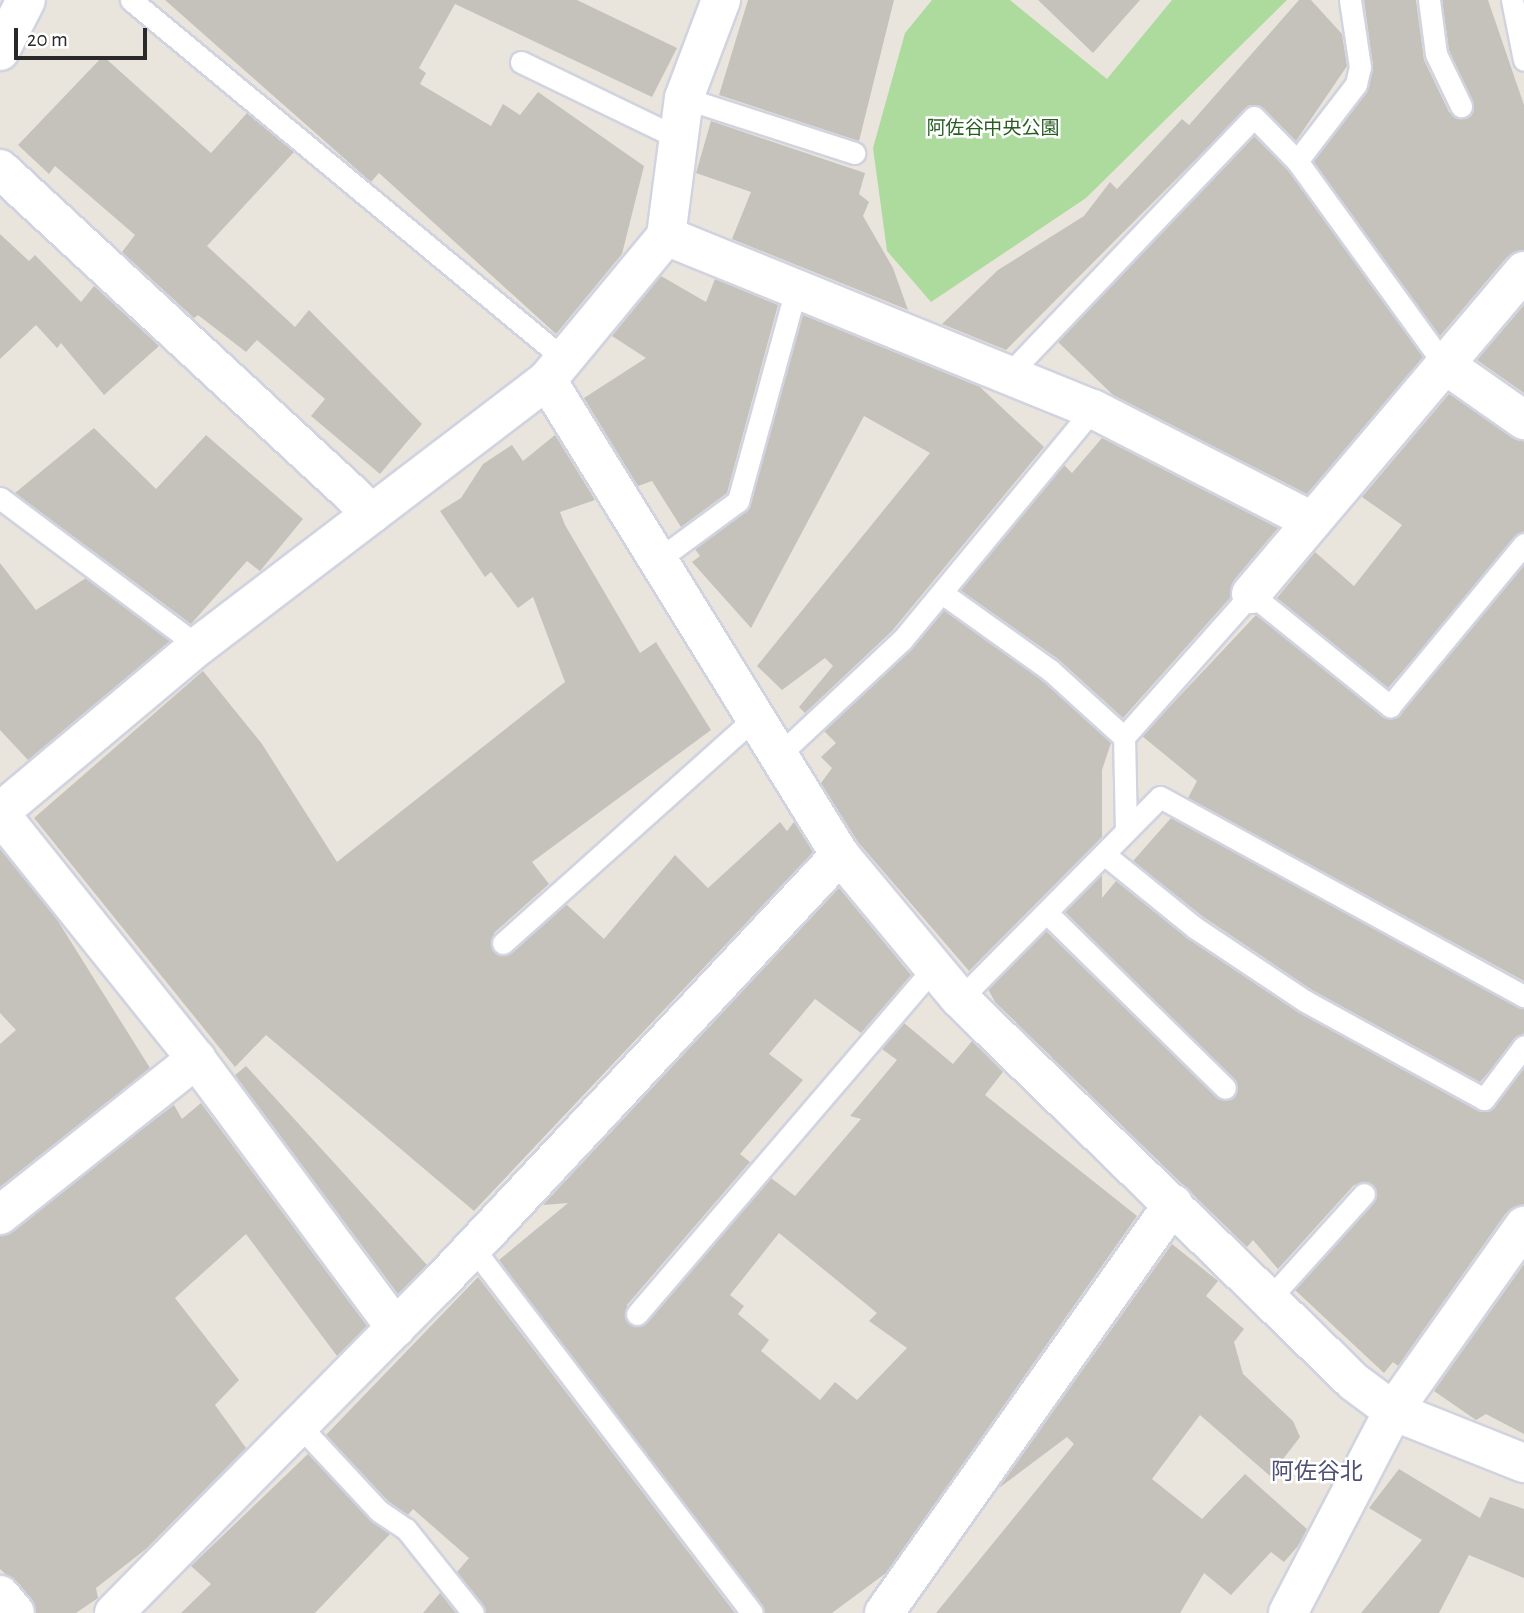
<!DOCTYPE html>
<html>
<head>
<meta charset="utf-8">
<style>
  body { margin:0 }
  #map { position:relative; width:1524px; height:1613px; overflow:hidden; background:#eae5dc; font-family:"Alegreya Sans","Noto Sans JP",sans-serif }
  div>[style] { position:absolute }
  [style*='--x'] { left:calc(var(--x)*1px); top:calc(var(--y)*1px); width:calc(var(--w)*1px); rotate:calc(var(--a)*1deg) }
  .green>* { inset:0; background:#acdb9d }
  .building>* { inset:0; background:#c5c2bb }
  .roads { filter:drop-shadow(2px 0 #d1d3e0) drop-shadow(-2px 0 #d1d3e0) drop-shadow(0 2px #d1d3e0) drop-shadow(0 -2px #d1d3e0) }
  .service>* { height:21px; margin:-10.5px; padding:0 10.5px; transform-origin:10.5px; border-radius:10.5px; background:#fff }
  .minor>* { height:38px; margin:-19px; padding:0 19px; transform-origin:19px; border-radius:19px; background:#fff }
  span { translate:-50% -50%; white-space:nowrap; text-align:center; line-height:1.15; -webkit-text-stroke:5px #fff; paint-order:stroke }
  .park-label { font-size:19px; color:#275e20 }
  .quarter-label { font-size:23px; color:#4e5175 }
  .scale { position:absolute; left:14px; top:28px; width:133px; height:32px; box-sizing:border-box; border:4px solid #292929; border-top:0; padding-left:9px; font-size:21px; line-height:24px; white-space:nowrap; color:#292929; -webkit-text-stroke:5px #fff; paint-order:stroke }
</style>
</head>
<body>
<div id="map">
  <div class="green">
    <div style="clip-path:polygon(932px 0,1010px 0,1107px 79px,1172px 0,1287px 0,1086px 198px,931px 302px,887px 251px,873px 148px,905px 33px)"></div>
  </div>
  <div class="building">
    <div style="clip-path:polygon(165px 0,577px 0,677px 48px,652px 97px,455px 4px,419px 68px,426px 73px,420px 84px,491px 126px,503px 104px,520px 115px,538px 92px,644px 166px,622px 254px,556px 334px,379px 173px,371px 182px)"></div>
    <div style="clip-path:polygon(748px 0,894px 0,859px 141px,719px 95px)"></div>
    <div style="clip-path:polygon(1038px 0,1140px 0,1093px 53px)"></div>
    <div style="clip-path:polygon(1299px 0,1311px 0,1342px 34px,1347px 66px,1296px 141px,1263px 108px,1250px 105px,1006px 350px,942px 324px,998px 270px,1084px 216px,1110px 182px,1117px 189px,1182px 119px,1189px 125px)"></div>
    <div style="clip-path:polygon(1364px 0,1416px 0,1424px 60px,1449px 112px,1461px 119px,1474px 106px,1449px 50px,1442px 0,1488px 0,1524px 105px,1524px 250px,1507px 257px,1440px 336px,1313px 161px,1369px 87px,1373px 66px)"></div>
    <div style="clip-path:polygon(103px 56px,211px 153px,247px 113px,294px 152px,207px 246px,295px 327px,309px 310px,422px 424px,380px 474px,311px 416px,325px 399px,257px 340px,246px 352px,198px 315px,194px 318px,122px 252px,135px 235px,55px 166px,49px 174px,18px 145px)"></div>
    <div style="clip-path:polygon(711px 121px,865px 173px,859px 194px,869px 202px,863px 216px,893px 268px,908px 310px,732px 239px,751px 192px,696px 173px)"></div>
    <div style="clip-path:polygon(1254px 136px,1287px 169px,1423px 357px,1307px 494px,1113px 395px,1058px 342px)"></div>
    <div style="clip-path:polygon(0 234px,29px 261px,35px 255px,81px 302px,94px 286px,159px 346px,104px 395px,61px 343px,57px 348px,36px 325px,0 359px)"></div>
    <div style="clip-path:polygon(661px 276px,706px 302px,715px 279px,778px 305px,727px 493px,681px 527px,652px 481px,638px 486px,584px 398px,646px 358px,612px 336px)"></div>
    <div style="clip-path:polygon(1524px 305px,1524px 393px,1477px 360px)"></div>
    <div style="clip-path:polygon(803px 315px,980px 387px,1044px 447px,892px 631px,805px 713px,799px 707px,833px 666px,825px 658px,782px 690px,757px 666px,930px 453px,864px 416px,751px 628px,692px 562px,700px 556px,695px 549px,751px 504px)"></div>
    <div style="clip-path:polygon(1449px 394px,1524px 442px,1524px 531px,1388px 688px,1277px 598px,1315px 552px,1354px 586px,1402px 525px,1362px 497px)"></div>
    <div style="clip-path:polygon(94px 428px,156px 489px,206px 435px,303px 519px,260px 571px,247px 561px,191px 624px,15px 493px)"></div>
    <div style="clip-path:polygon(555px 435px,595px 500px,560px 512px,565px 525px,640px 653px,656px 642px,711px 730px,532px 862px,549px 884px,494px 933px,493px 951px,511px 953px,566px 904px,604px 939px,675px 855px,708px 888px,780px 822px,787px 831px,794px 822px,813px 852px,474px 1211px,266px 1035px,235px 1067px,34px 818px,203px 671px,262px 744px,337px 862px,565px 682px,533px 597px,518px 608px,491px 572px,485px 577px,440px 511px,461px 498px,483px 464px,512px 445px,523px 461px)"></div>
    <div style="clip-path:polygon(1102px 438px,1278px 528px,1234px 580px,1230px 598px,1123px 718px,1058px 659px,960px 590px,1064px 465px,1072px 473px)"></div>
    <div style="clip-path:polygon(0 563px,36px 610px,86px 578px,170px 641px,28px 760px,0 730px)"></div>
    <div style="clip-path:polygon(1524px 565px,1524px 981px,1188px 798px,1197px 781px,1142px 736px,1256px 615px,1382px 716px,1395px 718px)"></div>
    <div style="clip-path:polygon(944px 610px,1042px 680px,1111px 743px,1102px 770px,1102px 837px,969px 971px,858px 842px,821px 783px,832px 768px,821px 757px,836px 743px,824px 731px)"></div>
    <div style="clip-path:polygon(1171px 818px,1524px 1009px,1524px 1033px,1480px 1082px,1312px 990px,1202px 916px,1133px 861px)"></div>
    <div style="clip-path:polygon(0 849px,56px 918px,150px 1068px,0 1187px,0 1044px,16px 1030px,0 1013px)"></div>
    <div style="clip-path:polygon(1102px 874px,1102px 898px,1116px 881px,1187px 938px,1298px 1012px,1478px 1111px,1494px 1107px,1524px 1068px,1524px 1204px,1506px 1213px,1398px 1366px,1393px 1362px,1384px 1373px,1295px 1290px,1374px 1203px,1372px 1184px,1354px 1185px,1278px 1269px,1253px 1240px,1247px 1247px,995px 1002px,988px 989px,1046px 931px,1216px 1097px,1235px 1097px,1234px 1079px,1065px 912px)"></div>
    <div style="clip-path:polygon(evenodd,839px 888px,911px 975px,861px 1033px,815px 999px,769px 1054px,803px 1080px,740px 1154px,750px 1162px,627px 1305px,628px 1323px,647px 1323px,771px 1178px,795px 1196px,861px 1119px,850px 1116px,897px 1060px,882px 1049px,904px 1023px,953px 1064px,972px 1041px,1003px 1072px,985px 1095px,1137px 1216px,886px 1573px,832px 1613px,765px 1613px,499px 1260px,568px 1203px,543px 1205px,839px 888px,779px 1233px,877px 1313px,869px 1321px,907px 1348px,857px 1400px,835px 1382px,820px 1400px,761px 1351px,769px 1340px,738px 1314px,744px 1306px,730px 1295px,779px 1233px)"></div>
    <div style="clip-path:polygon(246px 1066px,427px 1265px,398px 1294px,235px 1075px)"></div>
    <div style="clip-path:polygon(201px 1103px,367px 1326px,337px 1356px,246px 1234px,175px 1298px,239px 1380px,215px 1405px,246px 1448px,146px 1549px,96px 1588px,98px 1598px,76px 1613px,36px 1613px,32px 1599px,0 1569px,0 1236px,174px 1105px,182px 1119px)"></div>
    <div style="clip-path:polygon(1172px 1244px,1218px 1281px,1206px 1296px,1244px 1329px,1234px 1342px,1243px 1374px,1293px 1421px,1300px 1437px,1270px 1476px,1200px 1415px,1152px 1479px,1202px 1519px,1245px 1474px,1307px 1529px,1298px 1546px,1284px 1562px,1271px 1552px,1231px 1595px,1204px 1573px,1180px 1613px,936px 1613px,1074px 1444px,1067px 1437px,999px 1488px)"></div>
    <div style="clip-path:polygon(1524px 1264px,1524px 1434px,1486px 1414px,1476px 1420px,1434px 1391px)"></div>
    <div style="clip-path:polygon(478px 1277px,735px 1613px,486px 1613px,457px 1572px,469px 1558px,413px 1509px,408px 1515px,388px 1501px,326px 1435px)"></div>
    <div style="clip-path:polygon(308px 1454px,390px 1534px,315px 1613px,181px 1613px,211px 1584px,191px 1566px)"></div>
    <div style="clip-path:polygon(1399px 1469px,1480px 1518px,1490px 1497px,1524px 1509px,1524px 1578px,1469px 1555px,1439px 1613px,1361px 1613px,1422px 1540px,1369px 1508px)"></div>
    <div style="clip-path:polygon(440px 1593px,456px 1613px,423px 1613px)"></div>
  </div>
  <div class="roads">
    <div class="service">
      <div style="--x:131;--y:0;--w:562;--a:39.66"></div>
      <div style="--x:1429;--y:0;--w:54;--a:82.6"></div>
      <div style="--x:1436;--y:54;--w:58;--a:64.3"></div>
      <div style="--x:1512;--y:0;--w:61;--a:78.7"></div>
      <div style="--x:521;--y:62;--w:174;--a:25.8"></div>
      <div style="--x:684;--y:98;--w:179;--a:17.9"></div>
      <div style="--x:1297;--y:161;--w:97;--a:-52.5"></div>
      <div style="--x:1356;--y:84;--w:17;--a:-77"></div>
      <div style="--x:1360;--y:67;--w:68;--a:-98.5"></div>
      <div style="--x:1008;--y:375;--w:356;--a:-46.4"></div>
      <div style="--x:1254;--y:117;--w:62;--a:45.7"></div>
      <div style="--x:1297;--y:161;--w:251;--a:54.1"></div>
      <div style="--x:0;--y:498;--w:247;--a:36.8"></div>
      <div style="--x:659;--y:559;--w:98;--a:-36.3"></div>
      <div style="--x:738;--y:501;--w:216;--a:-74.7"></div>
      <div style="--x:942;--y:593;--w:133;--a:35.5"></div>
      <div style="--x:1050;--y:670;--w:100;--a:42.2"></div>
      <div style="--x:779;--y:755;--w:168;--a:-43.1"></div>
      <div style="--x:902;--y:640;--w:300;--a:-50.4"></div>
      <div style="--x:1126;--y:831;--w:94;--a:-91.2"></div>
      <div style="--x:1124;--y:737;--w:191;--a:-48.4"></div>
      <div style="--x:1251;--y:594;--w:179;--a:38.9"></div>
      <div style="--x:1390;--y:706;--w:210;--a:-50.4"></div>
      <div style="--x:1104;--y:854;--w:116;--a:39"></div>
      <div style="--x:1194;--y:927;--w:133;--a:33.7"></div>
      <div style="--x:1305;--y:1001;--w:204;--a:28.7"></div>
      <div style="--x:1484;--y:1099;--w:66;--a:-53"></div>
      <div style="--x:1048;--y:914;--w:248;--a:44.5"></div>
      <div style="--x:503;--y:943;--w:339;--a:-41.8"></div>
      <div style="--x:960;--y:999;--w:284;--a:-45.3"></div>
      <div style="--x:1160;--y:797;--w:415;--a:28.7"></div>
      <div style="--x:473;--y:1248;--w:459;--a:52.6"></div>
      <div style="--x:1270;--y:1298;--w:140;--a:-47.9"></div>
      <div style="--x:637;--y:1314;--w:456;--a:-49.4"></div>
      <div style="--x:299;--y:1425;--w:117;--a:47.1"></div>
      <div style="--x:379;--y:1511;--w:32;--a:34"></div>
      <div style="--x:406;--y:1529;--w:107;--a:51.4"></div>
    </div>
    <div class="minor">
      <div style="--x:0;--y:51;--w:57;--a:-63"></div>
      <div style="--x:0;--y:169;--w:507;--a:42.76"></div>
      <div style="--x:666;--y:236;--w:461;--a:22.1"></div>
      <div style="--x:1093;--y:409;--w:246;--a:27.1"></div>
      <div style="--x:1444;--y:364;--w:98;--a:35"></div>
      <div style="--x:547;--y:380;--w:558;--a:58.33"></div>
      <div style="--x:840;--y:855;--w:187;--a:50.2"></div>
      <div style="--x:960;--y:999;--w:549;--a:44.19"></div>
      <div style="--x:1354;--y:1382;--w:49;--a:36.6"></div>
      <div style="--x:1393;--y:1411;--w:141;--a:21.7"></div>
      <div style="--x:1251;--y:594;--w:423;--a:-49.8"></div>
      <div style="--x:0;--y:812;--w:258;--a:-40"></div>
      <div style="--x:198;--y:646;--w:439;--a:-37.3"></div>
      <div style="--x:547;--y:380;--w:187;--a:-50.4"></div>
      <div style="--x:666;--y:236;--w:139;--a:-82.6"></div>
      <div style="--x:684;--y:98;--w:105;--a:-69.3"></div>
      <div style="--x:0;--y:814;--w:314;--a:51.3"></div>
      <div style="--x:196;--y:1059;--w:335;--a:53.4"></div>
      <div style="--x:0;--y:1215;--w:251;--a:-38.5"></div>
      <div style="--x:0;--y:1595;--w:23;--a:50"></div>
      <div style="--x:114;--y:1613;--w:461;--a:-45.4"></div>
      <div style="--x:438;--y:1285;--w:589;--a:-46.93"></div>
      <div style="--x:884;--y:1613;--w:501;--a:-54.75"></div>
      <div style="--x:1288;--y:1613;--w:228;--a:-62.5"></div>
      <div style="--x:1393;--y:1411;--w:227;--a:-54.7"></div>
    </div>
  </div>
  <div class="park-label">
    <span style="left:993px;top:129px">阿佐谷中央公園</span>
  </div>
  <div class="quarter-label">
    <span style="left:1317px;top:1473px">阿佐谷北</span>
  </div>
  <div class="scale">20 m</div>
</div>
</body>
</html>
